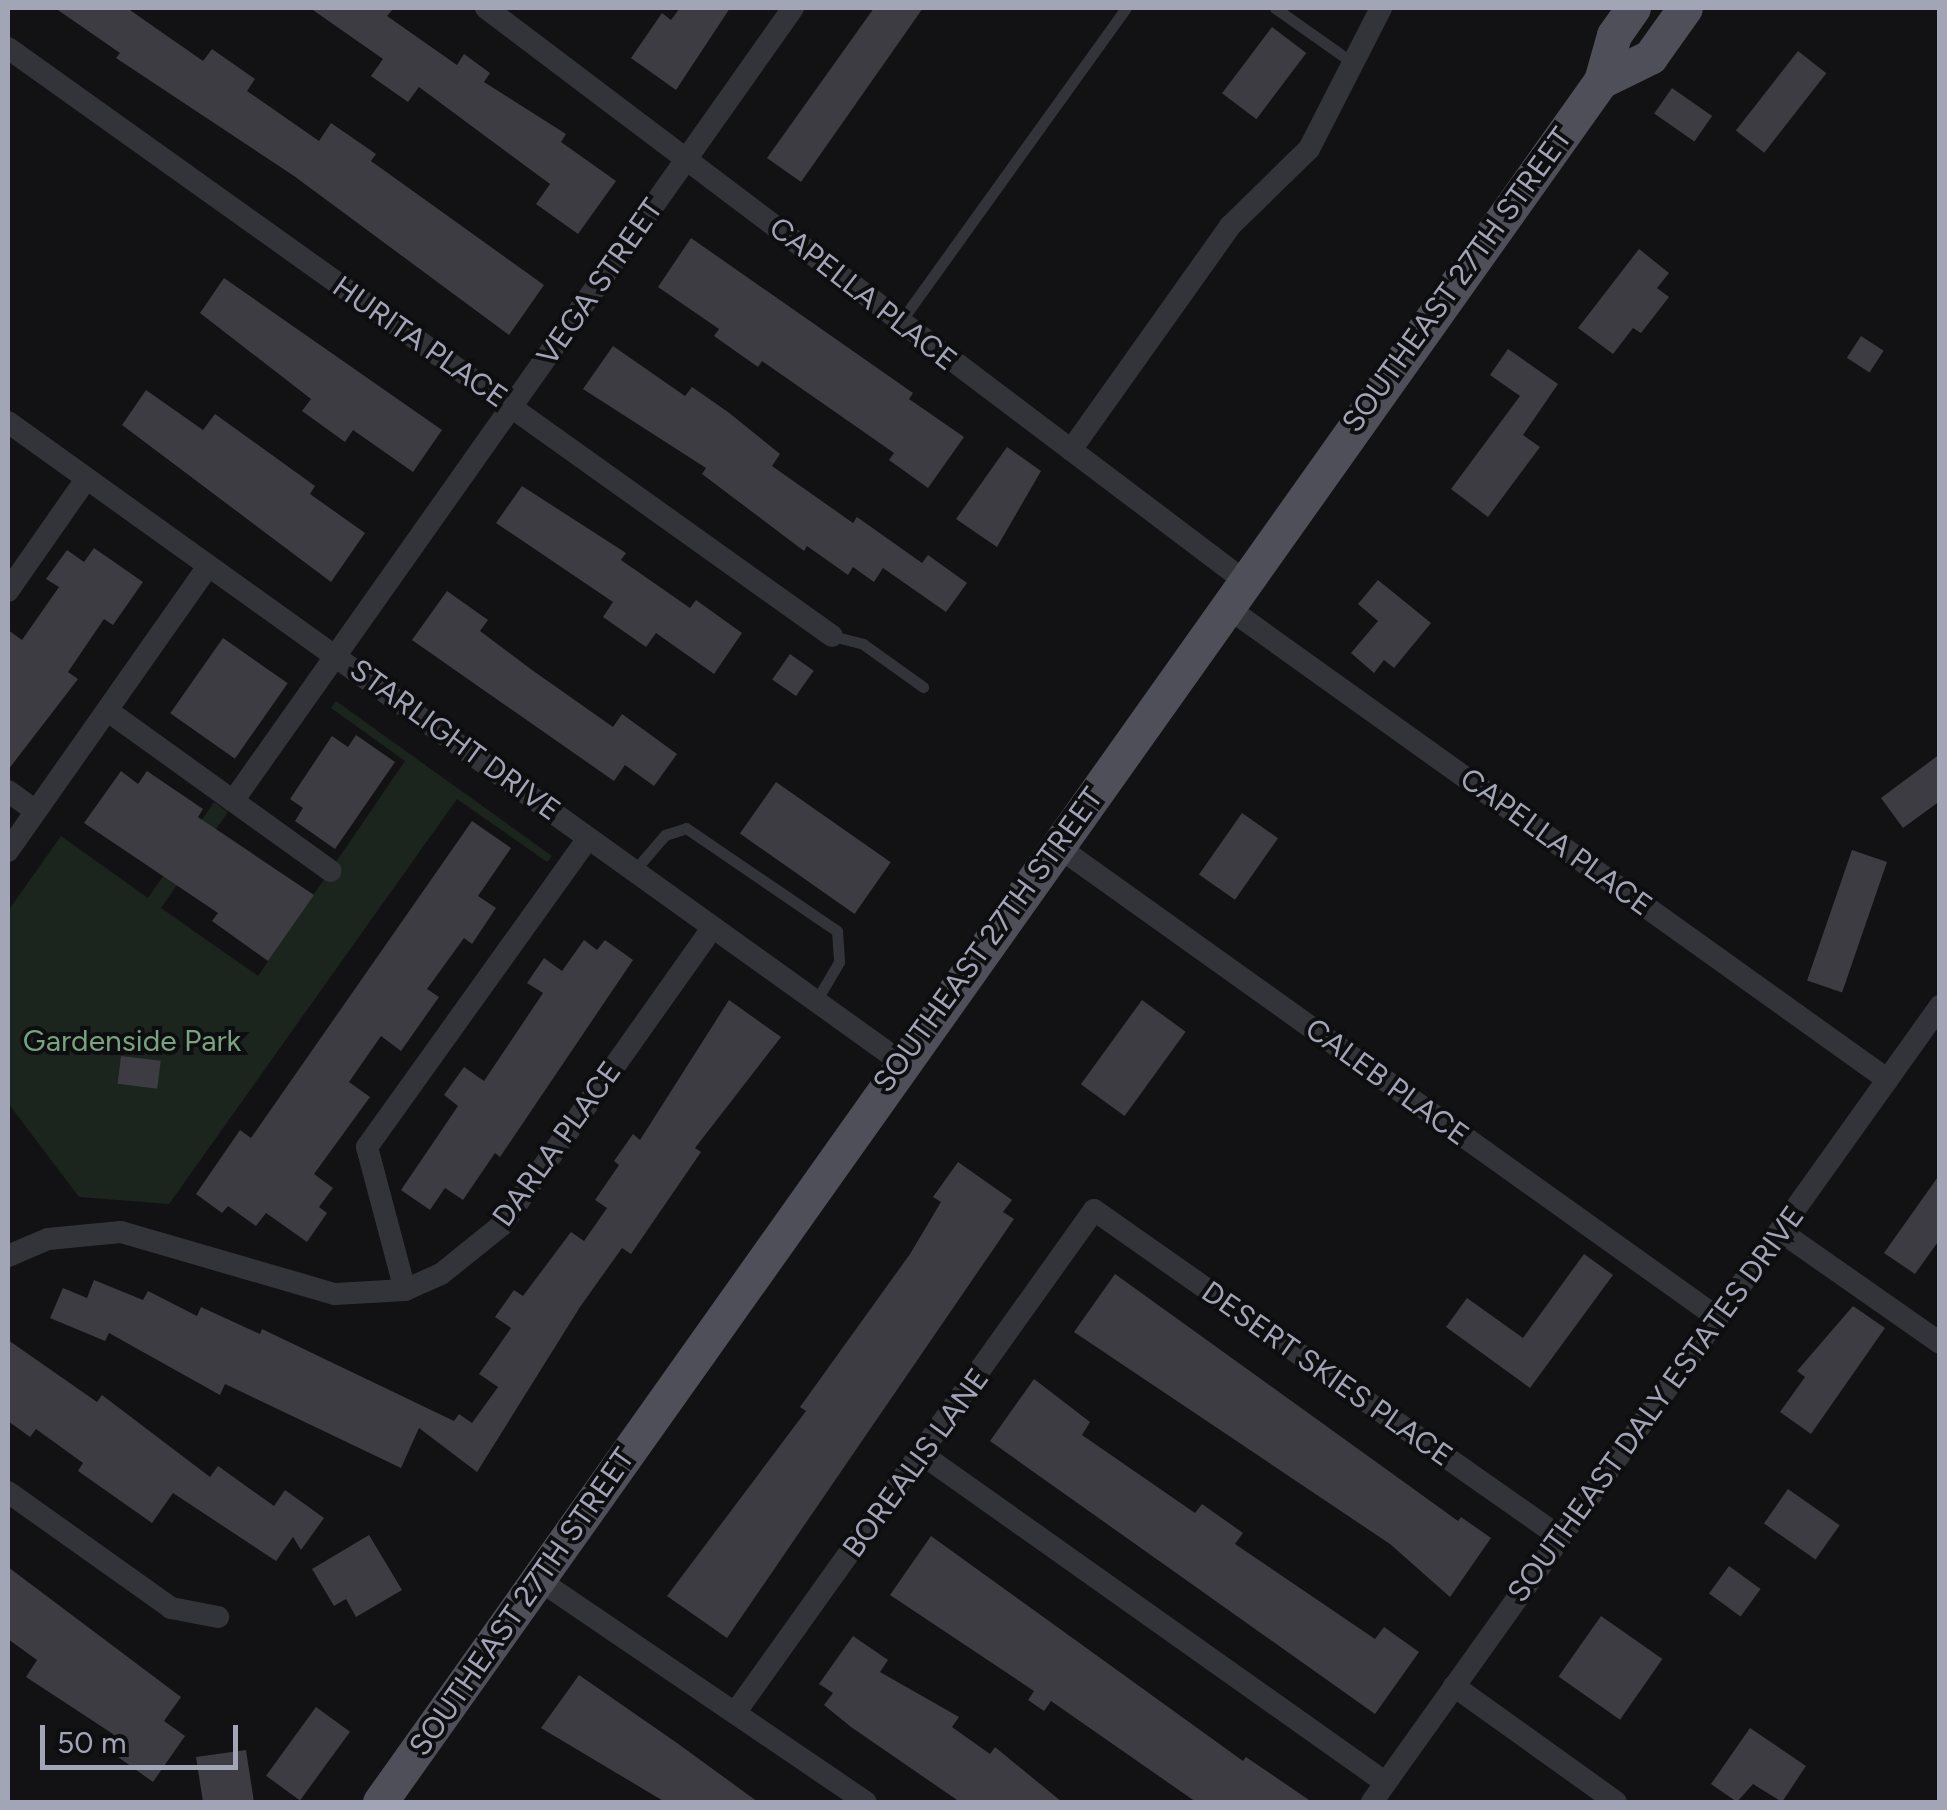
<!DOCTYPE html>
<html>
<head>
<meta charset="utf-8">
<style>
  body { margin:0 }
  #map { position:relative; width:1947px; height:1810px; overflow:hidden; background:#121214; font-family:Figtree,sans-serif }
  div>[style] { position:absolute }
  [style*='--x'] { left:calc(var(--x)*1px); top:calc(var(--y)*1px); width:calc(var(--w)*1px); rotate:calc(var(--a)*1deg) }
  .green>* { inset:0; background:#1c241e }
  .building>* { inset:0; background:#3c3c42; transform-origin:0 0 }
  .lane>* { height:11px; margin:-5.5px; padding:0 5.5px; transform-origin:5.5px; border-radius:5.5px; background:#33333a }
  .street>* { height:22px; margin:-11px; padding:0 11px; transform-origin:11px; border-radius:11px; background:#33333a }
  .primary>* { height:35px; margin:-17.5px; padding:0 17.5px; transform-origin:17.5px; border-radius:17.5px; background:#4f4f59 }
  span { translate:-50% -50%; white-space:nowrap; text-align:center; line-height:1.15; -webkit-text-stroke:8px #0e0d0f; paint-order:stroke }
  .street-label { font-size:30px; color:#a2a5b6 }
  .park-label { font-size:30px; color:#77a380 }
  .frame { position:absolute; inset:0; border:10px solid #a2a5b6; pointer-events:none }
  .scale { position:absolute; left:40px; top:1725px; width:198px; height:45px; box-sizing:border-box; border:5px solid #a2a5b6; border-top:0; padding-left:12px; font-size:30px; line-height:35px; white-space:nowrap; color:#a2a5b6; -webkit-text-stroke:8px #0e0d0f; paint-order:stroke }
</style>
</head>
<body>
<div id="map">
  <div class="green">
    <div style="clip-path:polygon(336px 701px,552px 856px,547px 862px,457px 799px,169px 1204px,79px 1197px,8px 1103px,8px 911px,61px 836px,148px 898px,214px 802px,228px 812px,161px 908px,258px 976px,405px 761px,331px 708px)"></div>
  </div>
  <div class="building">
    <div style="clip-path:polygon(55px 8px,127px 8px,203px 61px,212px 49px,255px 79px,247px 91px,319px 141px,331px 123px,376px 154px,371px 161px,544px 285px,509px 335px,294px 176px,116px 58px,120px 53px)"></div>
    <div style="clip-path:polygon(310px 8px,394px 8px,387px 16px,457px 65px,464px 54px,490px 73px,484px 82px,566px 134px,561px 142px,616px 181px,578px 234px,536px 204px,550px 184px,419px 87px,408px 102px,371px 76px,383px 59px)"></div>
    <div style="clip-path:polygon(680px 8px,730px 8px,676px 90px,631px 58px,662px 13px,671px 20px)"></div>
    <div style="clip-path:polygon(874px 8px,923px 8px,801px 182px,767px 158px)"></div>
    <div style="left:1272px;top:27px;width:43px;height:83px;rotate:37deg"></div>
    <div style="left:1798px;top:51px;width:36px;height:101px;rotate:38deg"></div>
    <div style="left:1672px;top:88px;width:49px;height:31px;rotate:35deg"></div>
    <div style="clip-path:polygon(691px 238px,913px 393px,909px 399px,964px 437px,928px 488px,889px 460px,894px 453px,762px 361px,758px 367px,714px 336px,719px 329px,658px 287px)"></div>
    <div style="clip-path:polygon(1639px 249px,1669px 273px,1657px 288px,1669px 297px,1641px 333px,1633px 328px,1613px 354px,1578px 328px)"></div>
    <div style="clip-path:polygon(224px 278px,442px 430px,413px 472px,353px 430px,345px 442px,302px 411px,311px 399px,200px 313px)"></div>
    <div style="left:1861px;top:336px;width:27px;height:26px;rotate:33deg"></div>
    <div style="clip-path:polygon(613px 346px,685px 396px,692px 387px,728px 412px,780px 454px,772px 466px,853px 523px,857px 517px,922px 563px,928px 555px,967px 583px,946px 612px,883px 568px,874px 582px,853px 567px,848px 575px,807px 546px,804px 551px,702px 474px,706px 468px,583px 389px)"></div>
    <div style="clip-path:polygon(1508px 349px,1558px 384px,1523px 435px,1540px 447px,1488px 517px,1451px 489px,1520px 396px,1490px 375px)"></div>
    <div style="clip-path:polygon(146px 390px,203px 430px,215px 414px,315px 486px,310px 494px,365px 533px,331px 582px,122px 425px)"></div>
    <div style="clip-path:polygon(1007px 447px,1041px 471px,997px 547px,956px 519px)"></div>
    <div style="clip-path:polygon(522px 486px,626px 553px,621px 560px,690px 608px,696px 600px,742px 633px,714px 674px,656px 633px,646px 647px,603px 617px,613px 602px,496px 523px)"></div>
    <div style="clip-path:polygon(94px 548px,143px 582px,113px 625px,104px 619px,68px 672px,78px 679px,8px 770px,8px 630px,22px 640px,59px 587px,46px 579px,67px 550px,84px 562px)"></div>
    <div style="clip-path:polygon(1378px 580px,1431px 623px,1394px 668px,1384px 660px,1374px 673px,1351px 653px,1378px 621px,1358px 604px)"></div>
    <div style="clip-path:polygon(447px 591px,488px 620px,480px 631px,532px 670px,613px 727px,622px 714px,677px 754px,654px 786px,625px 765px,614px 781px,412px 640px)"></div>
    <div style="left:223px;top:638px;width:79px;height:92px;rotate:35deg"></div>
    <div style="left:790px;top:654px;width:29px;height:31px;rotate:35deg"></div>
    <div style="clip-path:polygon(356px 735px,395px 762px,335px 849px,295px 821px,303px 808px,290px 799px,332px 736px,348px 747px)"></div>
    <div style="clip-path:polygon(1940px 754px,1940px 801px,1903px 828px,1881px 798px)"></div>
    <div style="clip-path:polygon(121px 771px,138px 784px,147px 771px,203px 809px,198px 817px,314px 895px,268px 961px,212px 921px,218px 913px,84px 823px)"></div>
    <div style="left:776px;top:782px;width:140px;height:63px;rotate:35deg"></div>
    <div style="left:1242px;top:813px;width:44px;height:75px;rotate:35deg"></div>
    <div style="clip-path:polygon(472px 821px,511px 848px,478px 896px,496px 908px,472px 944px,464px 938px,427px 989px,439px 997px,401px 1051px,381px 1036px,349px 1082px,370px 1097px,314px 1174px,333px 1188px,319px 1207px,327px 1213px,307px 1242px,266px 1213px,256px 1226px,228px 1206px,222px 1213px,196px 1194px,240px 1130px,251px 1138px)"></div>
    <div style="left:1852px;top:850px;width:37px;height:138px;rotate:19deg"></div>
    <div style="clip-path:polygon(584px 940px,597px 950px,605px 940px,633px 960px,500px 1157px,495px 1153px,463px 1200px,445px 1188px,430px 1210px,401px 1190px,458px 1106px,444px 1095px,464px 1067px,484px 1081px,543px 993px,527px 983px,544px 958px,562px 971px)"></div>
    <div style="clip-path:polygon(729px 1000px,781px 1037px,695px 1148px,701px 1152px,631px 1254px,622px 1248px,580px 1307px,477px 1472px,419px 1428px,401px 1468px,225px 1384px,220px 1395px,109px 1333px,105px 1341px,50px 1318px,63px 1288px,87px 1298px,94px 1280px,143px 1300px,148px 1291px,197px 1316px,201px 1307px,260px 1334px,262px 1329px,454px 1421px,459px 1414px,472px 1423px,498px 1387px,479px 1374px,511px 1328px,495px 1317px,514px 1290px,523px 1296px,571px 1232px,584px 1241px,607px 1208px,595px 1200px,619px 1165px,614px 1161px,633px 1134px,640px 1140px)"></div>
    <div style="left:1142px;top:1000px;width:54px;height:104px;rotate:36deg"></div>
    <div style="left:121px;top:1056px;width:40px;height:28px;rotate:7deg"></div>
    <div style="clip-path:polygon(958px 1162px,1012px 1200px,1003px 1212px,1014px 1219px,727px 1638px,667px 1596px,806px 1411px,800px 1407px,910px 1254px,941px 1202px,933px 1197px)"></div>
    <div style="clip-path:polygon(1940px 1174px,1940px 1239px,1915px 1274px,1884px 1253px)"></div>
    <div style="clip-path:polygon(1584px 1254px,1613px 1275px,1530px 1388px,1446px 1327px,1467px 1298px,1523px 1338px)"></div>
    <div style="clip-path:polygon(1115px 1274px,1458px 1521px,1461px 1517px,1491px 1538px,1450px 1597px,1390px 1544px,1074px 1332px)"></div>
    <div style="clip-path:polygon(1853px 1306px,1885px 1328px,1811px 1434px,1780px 1412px,1805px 1377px,1797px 1371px)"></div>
    <div style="clip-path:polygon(8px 1340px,97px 1402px,102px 1395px,210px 1477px,218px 1466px,274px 1506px,285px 1490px,324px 1518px,301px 1550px,293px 1537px,276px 1561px,173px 1493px,152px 1523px,78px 1471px,83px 1463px,36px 1429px,30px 1437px,8px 1421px)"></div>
    <div style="clip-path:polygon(1034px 1379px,1090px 1422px,1082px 1435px,1195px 1513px,1202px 1504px,1243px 1533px,1235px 1544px,1375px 1639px,1384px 1627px,1419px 1652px,1375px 1714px,990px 1441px)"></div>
    <div style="left:1788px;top:1489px;width:63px;height:42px;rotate:35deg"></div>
    <div style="clip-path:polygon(369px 1535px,402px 1590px,356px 1617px,346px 1599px,334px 1606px,312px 1569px)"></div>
    <div style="clip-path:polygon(931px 1536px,1243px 1761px,1246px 1757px,1312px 1802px,1196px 1802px,1051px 1701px,1044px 1711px,1028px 1700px,1034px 1691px,890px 1595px)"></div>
    <div style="left:1729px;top:1566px;width:39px;height:34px;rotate:36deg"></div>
    <div style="clip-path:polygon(8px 1567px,181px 1697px,164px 1721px,185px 1736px,153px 1782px,104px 1747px,113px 1734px,26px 1677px,37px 1660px,8px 1639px)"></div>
    <div style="left:1601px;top:1616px;width:75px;height:74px;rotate:35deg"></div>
    <div style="clip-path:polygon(853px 1636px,888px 1660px,880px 1672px,959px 1717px,952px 1727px,990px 1754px,995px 1747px,1062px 1802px,960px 1802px,851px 1727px,824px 1705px,833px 1693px,819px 1684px)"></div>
    <div style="clip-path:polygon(579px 1675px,677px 1743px,758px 1802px,665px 1802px,541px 1728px)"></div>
    <div style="left:316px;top:1707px;width:42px;height:85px;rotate:36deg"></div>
    <div style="clip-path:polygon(1750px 1728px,1806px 1766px,1782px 1802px,1753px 1784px,1737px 1802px,1711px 1784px)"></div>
    <div style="clip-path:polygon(246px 1750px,254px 1802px,203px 1802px,196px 1757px)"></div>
  </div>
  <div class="lane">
    <div style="--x:1275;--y:8;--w:92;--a:35.2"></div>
    <div style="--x:901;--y:321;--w:385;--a:-54.3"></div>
    <div style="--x:832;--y:636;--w:32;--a:14"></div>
    <div style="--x:863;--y:644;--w:74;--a:35.6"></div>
    <div style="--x:634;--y:871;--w:48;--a:-49.3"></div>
    <div style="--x:665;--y:835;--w:22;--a:-18"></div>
    <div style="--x:686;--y:828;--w:183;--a:34.3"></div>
    <div style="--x:837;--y:931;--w:31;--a:86"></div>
    <div style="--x:839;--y:962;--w:45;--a:120.5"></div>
  </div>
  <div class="street">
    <div style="--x:486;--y:8;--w:947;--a:37.06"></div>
    <div style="--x:8;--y:48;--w:1012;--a:35.51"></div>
    <div style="--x:8;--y:422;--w:1099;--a:35.63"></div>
    <div style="--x:1071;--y:450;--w:275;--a:-54.6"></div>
    <div style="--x:1230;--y:226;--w:110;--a:-44.3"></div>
    <div style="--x:1309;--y:149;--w:158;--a:-62.9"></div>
    <div style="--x:8;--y:591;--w:136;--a:-55.1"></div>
    <div style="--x:1224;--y:605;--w:816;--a:35.58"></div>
    <div style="--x:108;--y:711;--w:274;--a:35.7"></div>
    <div style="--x:8;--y:791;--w:34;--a:36"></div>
    <div style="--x:233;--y:801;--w:971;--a:-54.77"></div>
    <div style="--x:1057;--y:846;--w:812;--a:35.53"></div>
    <div style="--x:8;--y:851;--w:346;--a:-54.9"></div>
    <div style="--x:1780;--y:1231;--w:195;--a:35"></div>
    <div style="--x:8;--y:1256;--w:43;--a:-23"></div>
    <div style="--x:48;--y:1239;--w:73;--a:-5.5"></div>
    <div style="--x:121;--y:1232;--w:223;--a:16.2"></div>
    <div style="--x:335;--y:1294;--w:70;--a:-3.3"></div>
    <div style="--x:405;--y:1290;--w:39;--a:-24"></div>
    <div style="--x:441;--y:1274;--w:78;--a:-38.8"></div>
    <div style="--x:502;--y:1225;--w:364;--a:-54.7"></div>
    <div style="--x:405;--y:1290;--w:148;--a:-104.9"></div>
    <div style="--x:367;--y:1147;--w:380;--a:-54.4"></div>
    <div style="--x:923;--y:1455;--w:567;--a:35.31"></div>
    <div style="--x:8;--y:1492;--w:200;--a:35.4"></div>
    <div style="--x:171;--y:1608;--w:48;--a:10.8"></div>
    <div style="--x:539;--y:1580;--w:395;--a:34.2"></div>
    <div style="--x:1454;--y:1686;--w:199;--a:35.6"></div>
    <div style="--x:735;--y:1713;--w:618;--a:-54.48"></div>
    <div style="--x:1094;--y:1210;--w:569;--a:35.06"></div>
    <div style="--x:1372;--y:1802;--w:978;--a:-54.49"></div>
  </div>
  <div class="primary">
    <div style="--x:1601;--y:81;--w:55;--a:-26.1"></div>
    <div style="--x:1650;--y:57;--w:60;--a:-54.5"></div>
    <div style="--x:380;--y:1802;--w:2110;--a:-54.65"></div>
    <div style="--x:1601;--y:81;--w:48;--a:-74.2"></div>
    <div style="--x:1614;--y:35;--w:33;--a:-55"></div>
  </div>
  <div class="street-label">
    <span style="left:1457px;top:280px;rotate:-54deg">SOUTHEAST 27TH STREET</span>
    <span style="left:600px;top:282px;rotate:-55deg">VEGA STREET</span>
    <span style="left:863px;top:294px;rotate:38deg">CAPELLA PLACE</span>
    <span style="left:420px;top:342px;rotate:35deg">HURITA PLACE</span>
    <span style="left:455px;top:740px;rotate:36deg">STARLIGHT DRIVE</span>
    <span style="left:1556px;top:842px;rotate:36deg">CAPELLA PLACE</span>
    <span style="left:988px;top:940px;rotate:-54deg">SOUTHEAST 27TH STREET</span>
    <span style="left:1387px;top:1082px;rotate:36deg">CALEB PLACE</span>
    <span style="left:557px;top:1144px;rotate:-54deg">DARLA PLACE</span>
    <span style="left:1327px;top:1374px;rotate:35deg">DESERT SKIES PLACE</span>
    <span style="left:1656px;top:1404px;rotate:-54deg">SOUTHEAST DALY ESTATES DRIVE</span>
    <span style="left:916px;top:1463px;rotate:-54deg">BOREALIS LANE</span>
    <span style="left:522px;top:1602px;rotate:-55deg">SOUTHEAST 27TH STREET</span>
  </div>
  <div class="park-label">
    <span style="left:132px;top:1041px">Gardenside Park</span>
  </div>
  <div class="frame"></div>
  <div class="scale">50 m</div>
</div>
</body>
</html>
